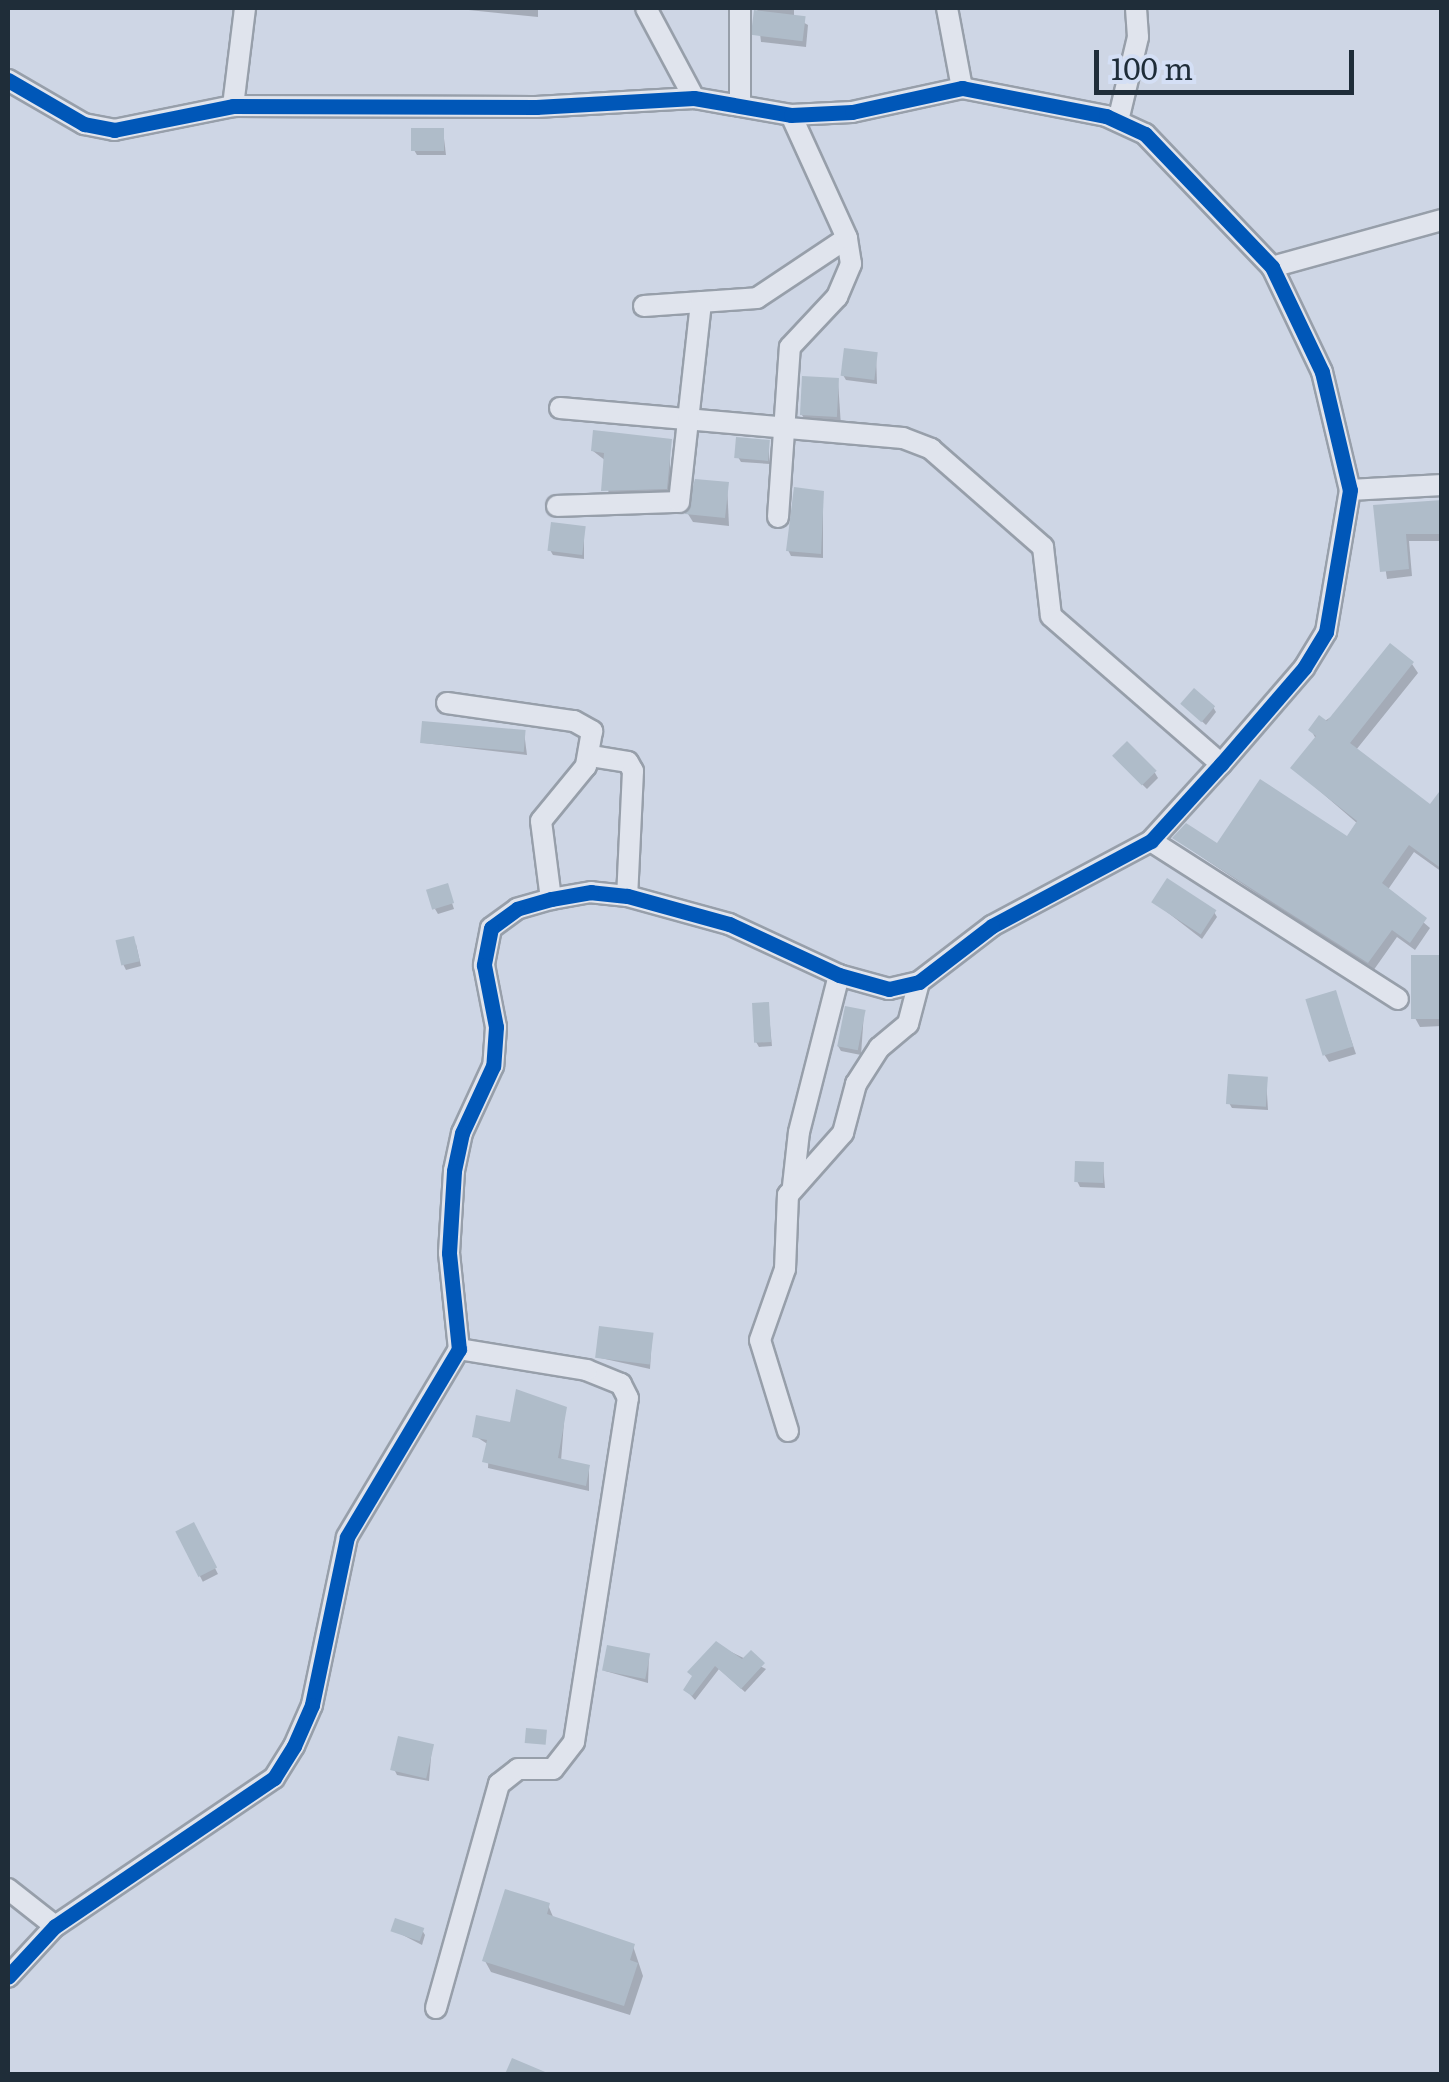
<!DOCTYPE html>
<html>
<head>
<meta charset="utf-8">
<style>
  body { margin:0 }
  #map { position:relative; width:1449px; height:2082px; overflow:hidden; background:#ced6e5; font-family:Literata,serif }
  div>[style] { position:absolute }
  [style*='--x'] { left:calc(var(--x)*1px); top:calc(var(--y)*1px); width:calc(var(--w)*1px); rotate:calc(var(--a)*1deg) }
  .shadow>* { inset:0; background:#0003; transform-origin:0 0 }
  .building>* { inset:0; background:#afbcc9; transform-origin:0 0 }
  .roads { filter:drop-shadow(2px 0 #979faa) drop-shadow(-2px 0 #979faa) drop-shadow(0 2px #979faa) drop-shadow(0 -2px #979faa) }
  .street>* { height:20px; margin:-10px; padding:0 10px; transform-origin:10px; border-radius:10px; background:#e0e4ed }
  .cycleway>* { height:15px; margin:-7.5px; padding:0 7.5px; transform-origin:7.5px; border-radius:7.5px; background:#0057b8 }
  span { translate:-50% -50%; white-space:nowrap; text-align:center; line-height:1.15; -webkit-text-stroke:8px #d4dff5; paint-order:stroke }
  .frame { position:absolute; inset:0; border:10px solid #1f2d39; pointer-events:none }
  .scale { position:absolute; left:1094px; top:50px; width:260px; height:45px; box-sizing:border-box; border:5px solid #1f2d39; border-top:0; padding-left:12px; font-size:30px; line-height:35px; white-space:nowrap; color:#1f2d39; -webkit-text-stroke:8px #d4dff5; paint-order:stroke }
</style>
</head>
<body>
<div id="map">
  <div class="shadow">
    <div style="clip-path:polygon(538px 8px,538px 17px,459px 9px,459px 8px)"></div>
    <div style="clip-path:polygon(757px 8px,794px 8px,794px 17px,808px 25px,806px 47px,761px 42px)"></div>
    <div style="clip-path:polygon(443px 130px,446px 155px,417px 155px,414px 150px)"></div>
    <div style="clip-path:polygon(876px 354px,877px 384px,846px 380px,843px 375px)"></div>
    <div style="clip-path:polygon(838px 381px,841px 426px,807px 423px,802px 415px)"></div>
    <div style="clip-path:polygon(670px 441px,670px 497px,609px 499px,606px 461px,593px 451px)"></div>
    <div style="clip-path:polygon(768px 443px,770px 464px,741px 462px,738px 457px)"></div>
    <div style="clip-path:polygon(727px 484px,729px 526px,693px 522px,688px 514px)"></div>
    <div style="clip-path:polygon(823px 493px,823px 558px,791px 556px,788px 550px)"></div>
    <div style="clip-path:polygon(1442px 503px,1442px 541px,1409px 541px,1412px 576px,1387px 579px,1376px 507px)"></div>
    <div style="clip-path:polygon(584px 528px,584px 559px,553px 555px,550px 550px)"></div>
    <div style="clip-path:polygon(1412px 664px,1418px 673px,1356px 750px,1430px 807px,1442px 793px,1442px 872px,1414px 852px,1387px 891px,1430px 928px,1415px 950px,1397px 937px,1373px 971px,1175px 839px,1218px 847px,1347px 839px,1358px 824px,1293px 768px,1316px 739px,1311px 730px)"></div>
    <div style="clip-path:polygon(1184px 705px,1213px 707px,1216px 712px,1206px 725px)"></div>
    <div style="clip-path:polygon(524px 732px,527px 755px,424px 743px)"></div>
    <div style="clip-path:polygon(1118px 761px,1155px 773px,1158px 778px,1147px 789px)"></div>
    <div style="clip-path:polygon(447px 888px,454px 909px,438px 914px,435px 909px)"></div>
    <div style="clip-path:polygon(1154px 902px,1214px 912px,1217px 917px,1202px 939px)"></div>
    <div style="clip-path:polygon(136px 944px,141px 966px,126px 970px,123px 964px)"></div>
    <div style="clip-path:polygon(1442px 957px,1442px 1026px,1420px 1027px,1415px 1018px)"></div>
    <div style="clip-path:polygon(1335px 993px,1356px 1054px,1329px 1062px,1324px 1054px)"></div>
    <div style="clip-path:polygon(768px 1005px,772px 1046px,759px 1047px,756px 1042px)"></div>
    <div style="clip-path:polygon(864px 1012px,861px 1055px,841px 1051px,838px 1046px)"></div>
    <div style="clip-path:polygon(1266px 1079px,1268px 1110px,1232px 1108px,1229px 1103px)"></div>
    <div style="clip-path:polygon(1103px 1165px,1105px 1188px,1080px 1187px,1077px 1181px)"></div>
    <div style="clip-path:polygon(652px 1335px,650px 1369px,596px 1357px)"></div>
    <div style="clip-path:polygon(518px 1392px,565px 1409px,561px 1461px,589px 1467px,589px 1491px,488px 1468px,489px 1445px,475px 1436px,512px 1425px)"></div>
    <div style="left:193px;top:1525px;width:55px;height:17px;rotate:63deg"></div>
    <div style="clip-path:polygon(717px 1645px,766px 1669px,745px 1692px,719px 1669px,695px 1700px,686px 1690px)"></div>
    <div style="clip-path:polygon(649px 1655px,648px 1683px,605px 1671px)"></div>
    <div style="clip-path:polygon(432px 1746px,429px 1781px,397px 1775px,394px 1769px)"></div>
    <div style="clip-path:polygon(548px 1905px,554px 1919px,633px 1946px,643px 1976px,630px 2015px,491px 1972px,485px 1961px)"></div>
    <div style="clip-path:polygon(393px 1930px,422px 1930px,425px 1935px,422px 1945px)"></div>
  </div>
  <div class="building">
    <div style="left:754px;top:10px;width:52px;height:25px;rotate:7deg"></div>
    <div style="left:411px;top:128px;width:33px;height:23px"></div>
    <div style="left:844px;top:348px;width:34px;height:28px;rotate:7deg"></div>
    <div style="left:802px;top:376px;width:37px;height:39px;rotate:3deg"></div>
    <div style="clip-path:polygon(593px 430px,672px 439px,667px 489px,601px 491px,604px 453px,591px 451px)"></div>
    <div style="left:736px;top:437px;width:34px;height:21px;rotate:5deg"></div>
    <div style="clip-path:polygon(695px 479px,729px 482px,725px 518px,685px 514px)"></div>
    <div style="clip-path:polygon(794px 487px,824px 491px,821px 554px,786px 551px)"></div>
    <div style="clip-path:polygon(1442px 500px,1442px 534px,1406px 534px,1409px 569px,1380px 572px,1373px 505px)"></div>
    <div style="left:551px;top:522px;width:35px;height:29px;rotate:7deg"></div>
    <div style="clip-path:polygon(1390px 643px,1414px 662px,1350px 743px,1430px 804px,1442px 788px,1442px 869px,1409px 845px,1382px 883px,1427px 918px,1410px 943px,1392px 930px,1368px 963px,1172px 838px,1186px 823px,1217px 843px,1260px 779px,1347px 836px,1357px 821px,1290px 768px,1316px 736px,1308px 730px,1319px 715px,1327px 721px)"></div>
    <div style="left:1194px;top:688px;width:28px;height:21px;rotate:41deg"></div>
    <div style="left:422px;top:721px;width:104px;height:22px;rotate:5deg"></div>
    <div style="left:1127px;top:741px;width:42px;height:21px;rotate:45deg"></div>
    <div style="left:1167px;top:878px;width:59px;height:29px;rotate:33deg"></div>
    <div style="left:448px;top:883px;width:21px;height:23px;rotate:73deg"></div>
    <div style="left:134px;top:936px;width:26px;height:19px;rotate:77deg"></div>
    <div style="left:1411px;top:955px;width:31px;height:64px"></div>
    <div style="left:1336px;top:990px;width:59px;height:32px;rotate:73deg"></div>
    <div style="left:769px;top:1002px;width:40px;height:17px;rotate:87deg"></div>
    <div style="left:845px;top:1006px;width:21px;height:41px;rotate:11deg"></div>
    <div style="left:1228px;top:1074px;width:40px;height:30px;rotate:4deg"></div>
    <div style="left:1075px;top:1161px;width:29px;height:21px;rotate:2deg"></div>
    <div style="left:599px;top:1326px;width:55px;height:32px;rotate:7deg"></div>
    <div style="clip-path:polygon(516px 1389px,567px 1407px,558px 1458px,590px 1465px,586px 1486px,482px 1462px,487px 1440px,472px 1437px,476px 1415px,510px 1422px)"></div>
    <div style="left:194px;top:1522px;width:51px;height:21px;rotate:63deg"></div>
    <div style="clip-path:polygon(716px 1641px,742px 1659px,751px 1650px,765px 1663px,741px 1689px,715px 1666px,692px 1696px,683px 1690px,692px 1676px,687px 1672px)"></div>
    <div style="left:607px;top:1645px;width:44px;height:26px;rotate:11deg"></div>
    <div style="left:526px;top:1728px;width:21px;height:15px;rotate:5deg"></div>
    <div style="left:398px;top:1736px;width:37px;height:35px;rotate:13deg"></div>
    <div style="clip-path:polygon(505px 1889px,550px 1903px,547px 1914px,635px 1944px,630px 1960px,638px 1963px,624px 2006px,482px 1961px)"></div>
    <div style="left:395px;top:1918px;width:31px;height:14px;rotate:19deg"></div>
    <div style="clip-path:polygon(512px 2058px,550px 2074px,505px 2074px)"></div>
  </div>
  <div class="roads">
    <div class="street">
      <div style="--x:646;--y:8;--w:102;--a:61.9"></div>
      <div style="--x:947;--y:8;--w:81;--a:79.4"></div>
      <div style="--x:8;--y:80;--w:88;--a:30.1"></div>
      <div style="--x:84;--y:124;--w:31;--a:11"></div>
      <div style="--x:114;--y:130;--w:121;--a:-11.4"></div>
      <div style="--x:233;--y:106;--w:303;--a:0.2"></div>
      <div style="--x:536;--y:107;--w:158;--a:-3.3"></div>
      <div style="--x:694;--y:98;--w:98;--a:9.9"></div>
      <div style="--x:791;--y:115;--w:61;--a:-2.8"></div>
      <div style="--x:852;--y:112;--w:113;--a:-12.3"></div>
      <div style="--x:962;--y:88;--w:147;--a:11"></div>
      <div style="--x:1106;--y:116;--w:43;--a:24.8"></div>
      <div style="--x:1145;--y:134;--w:184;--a:46.3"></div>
      <div style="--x:1272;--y:267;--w:116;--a:64.5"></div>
      <div style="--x:1322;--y:372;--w:121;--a:76.7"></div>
      <div style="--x:1350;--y:490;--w:144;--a:99.6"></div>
      <div style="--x:1326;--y:632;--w:42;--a:121.4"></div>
      <div style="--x:1304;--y:668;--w:127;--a:130.8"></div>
      <div style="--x:1221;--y:764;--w:104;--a:132.3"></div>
      <div style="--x:1151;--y:841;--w:180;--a:151.9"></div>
      <div style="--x:992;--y:926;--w:92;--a:142.5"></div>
      <div style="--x:919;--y:982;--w:31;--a:167"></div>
      <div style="--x:889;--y:989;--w:52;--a:-164.4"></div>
      <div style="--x:839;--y:975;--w:121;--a:-155.1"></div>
      <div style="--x:729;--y:924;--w:106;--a:-164.6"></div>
      <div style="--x:627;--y:896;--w:36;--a:-174"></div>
      <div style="--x:591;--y:892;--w:41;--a:170.1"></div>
      <div style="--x:551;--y:899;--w:35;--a:164"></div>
      <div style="--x:517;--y:909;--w:32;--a:144"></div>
      <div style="--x:491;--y:928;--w:38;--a:101"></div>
      <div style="--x:484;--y:965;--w:63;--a:79"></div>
      <div style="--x:496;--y:1027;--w:39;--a:94"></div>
      <div style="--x:493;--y:1066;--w:74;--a:114.8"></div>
      <div style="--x:462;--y:1133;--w:39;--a:102"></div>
      <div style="--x:454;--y:1171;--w:82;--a:93.5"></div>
      <div style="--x:449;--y:1253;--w:97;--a:84.1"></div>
      <div style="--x:459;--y:1349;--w:219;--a:120.8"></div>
      <div style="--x:347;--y:1537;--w:172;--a:101.8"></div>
      <div style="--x:312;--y:1705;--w:45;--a:113.7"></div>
      <div style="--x:294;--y:1746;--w:38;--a:122"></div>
      <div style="--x:274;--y:1778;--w:264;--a:145.9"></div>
      <div style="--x:55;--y:1926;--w:69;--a:132.7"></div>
      <div style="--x:233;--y:106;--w:99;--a:-83"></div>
      <div style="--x:740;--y:106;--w:98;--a:-90"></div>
      <div style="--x:1118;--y:121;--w:86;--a:-76.6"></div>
      <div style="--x:1138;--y:37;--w:29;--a:-94"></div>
      <div style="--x:1272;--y:267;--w:176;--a:-15.5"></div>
      <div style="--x:644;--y:306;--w:113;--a:-4"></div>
      <div style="--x:757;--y:298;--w:108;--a:-33.7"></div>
      <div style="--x:560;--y:408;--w:344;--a:5"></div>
      <div style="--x:903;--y:438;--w:30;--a:21"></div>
      <div style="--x:931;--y:449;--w:149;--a:41.2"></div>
      <div style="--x:1043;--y:547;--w:69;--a:83.4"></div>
      <div style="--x:1051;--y:616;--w:225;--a:41"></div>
      <div style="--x:1350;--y:490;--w:92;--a:-3.1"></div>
      <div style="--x:557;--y:506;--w:122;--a:-1.9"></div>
      <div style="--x:679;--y:502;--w:201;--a:-83.7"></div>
      <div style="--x:778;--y:517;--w:170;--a:-86"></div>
      <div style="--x:790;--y:347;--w:69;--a:-46.8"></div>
      <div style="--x:837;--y:297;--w:36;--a:-67"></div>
      <div style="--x:851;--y:264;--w:26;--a:-99"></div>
      <div style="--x:847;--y:238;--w:135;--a:-114.5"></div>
      <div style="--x:447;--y:703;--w:128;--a:8.1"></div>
      <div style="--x:574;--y:721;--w:21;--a:29"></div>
      <div style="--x:592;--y:731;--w:36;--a:100"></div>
      <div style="--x:586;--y:766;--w:71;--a:129.3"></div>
      <div style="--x:541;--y:821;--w:79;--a:82.7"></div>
      <div style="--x:591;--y:756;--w:37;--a:9"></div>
      <div style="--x:628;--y:762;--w:10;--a:61"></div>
      <div style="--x:633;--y:771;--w:125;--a:92.7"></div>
      <div style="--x:1151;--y:841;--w:293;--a:32.6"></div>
      <div style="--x:793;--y:1186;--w:54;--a:-83.7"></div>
      <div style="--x:799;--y:1132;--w:162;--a:-75.7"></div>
      <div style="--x:788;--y:1431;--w:95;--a:-107.1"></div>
      <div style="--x:760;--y:1340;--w:75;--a:-70.6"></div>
      <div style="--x:785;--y:1269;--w:74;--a:-87.7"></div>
      <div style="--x:788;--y:1195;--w:83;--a:-48.4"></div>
      <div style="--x:843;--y:1133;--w:51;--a:-75.1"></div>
      <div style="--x:856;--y:1084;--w:43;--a:-57.4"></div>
      <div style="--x:879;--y:1048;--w:38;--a:-40"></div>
      <div style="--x:908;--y:1024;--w:43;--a:-75.3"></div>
      <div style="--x:8;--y:1889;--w:60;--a:38.2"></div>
      <div style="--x:436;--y:2008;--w:233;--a:-74.3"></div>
      <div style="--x:499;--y:1784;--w:24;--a:-38"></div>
      <div style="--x:518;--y:1769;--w:35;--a:0"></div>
      <div style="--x:553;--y:1769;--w:34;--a:-52"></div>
      <div style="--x:574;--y:1742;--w:348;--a:-81.1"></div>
      <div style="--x:628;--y:1398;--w:16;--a:-117"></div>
      <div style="--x:621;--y:1384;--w:37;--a:-158"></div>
      <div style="--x:587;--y:1370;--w:130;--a:-170.7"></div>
    </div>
  </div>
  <div class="cycleway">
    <div style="--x:8;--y:80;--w:88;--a:30.1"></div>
    <div style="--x:84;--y:124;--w:31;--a:11"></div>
    <div style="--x:114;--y:130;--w:121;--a:-11.4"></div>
    <div style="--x:233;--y:106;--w:303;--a:0.2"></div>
    <div style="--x:536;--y:107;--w:158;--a:-3.3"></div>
    <div style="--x:694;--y:98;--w:98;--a:9.9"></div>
    <div style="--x:791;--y:115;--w:61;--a:-2.8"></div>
    <div style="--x:852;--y:112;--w:113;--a:-12.3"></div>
    <div style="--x:962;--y:88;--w:147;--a:11"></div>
    <div style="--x:1106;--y:116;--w:43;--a:24.8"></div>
    <div style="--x:1145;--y:134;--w:184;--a:46.3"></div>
    <div style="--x:1272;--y:267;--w:116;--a:64.5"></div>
    <div style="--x:1322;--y:372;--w:121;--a:76.7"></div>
    <div style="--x:1350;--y:490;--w:144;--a:99.6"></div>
    <div style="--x:1326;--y:632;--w:42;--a:121.4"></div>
    <div style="--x:1304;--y:668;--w:127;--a:130.8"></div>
    <div style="--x:1221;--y:764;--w:104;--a:132.3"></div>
    <div style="--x:1151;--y:841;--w:180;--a:151.9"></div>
    <div style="--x:992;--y:926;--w:92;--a:142.5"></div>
    <div style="--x:919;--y:982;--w:31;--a:167"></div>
    <div style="--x:889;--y:989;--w:52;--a:-164.4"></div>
    <div style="--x:839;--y:975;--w:121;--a:-155.1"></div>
    <div style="--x:729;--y:924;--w:106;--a:-164.6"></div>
    <div style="--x:627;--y:896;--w:36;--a:-174"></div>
    <div style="--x:591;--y:892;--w:41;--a:170.1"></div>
    <div style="--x:551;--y:899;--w:35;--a:164"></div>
    <div style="--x:517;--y:909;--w:32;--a:144"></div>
    <div style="--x:491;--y:928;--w:38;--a:101"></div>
    <div style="--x:484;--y:965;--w:63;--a:79"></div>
    <div style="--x:496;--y:1027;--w:39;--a:94"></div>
    <div style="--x:493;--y:1066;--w:74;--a:114.8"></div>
    <div style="--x:462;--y:1133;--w:39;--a:102"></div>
    <div style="--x:454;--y:1171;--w:82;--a:93.5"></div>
    <div style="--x:449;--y:1253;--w:97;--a:84.1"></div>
    <div style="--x:459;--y:1349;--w:219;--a:120.8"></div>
    <div style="--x:347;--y:1537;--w:172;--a:101.8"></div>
    <div style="--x:312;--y:1705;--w:45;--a:113.7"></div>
    <div style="--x:294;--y:1746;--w:38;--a:122"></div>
    <div style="--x:274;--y:1778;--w:264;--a:145.9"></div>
    <div style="--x:55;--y:1926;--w:69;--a:132.7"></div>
  </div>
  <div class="frame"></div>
  <div class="scale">100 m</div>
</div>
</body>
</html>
